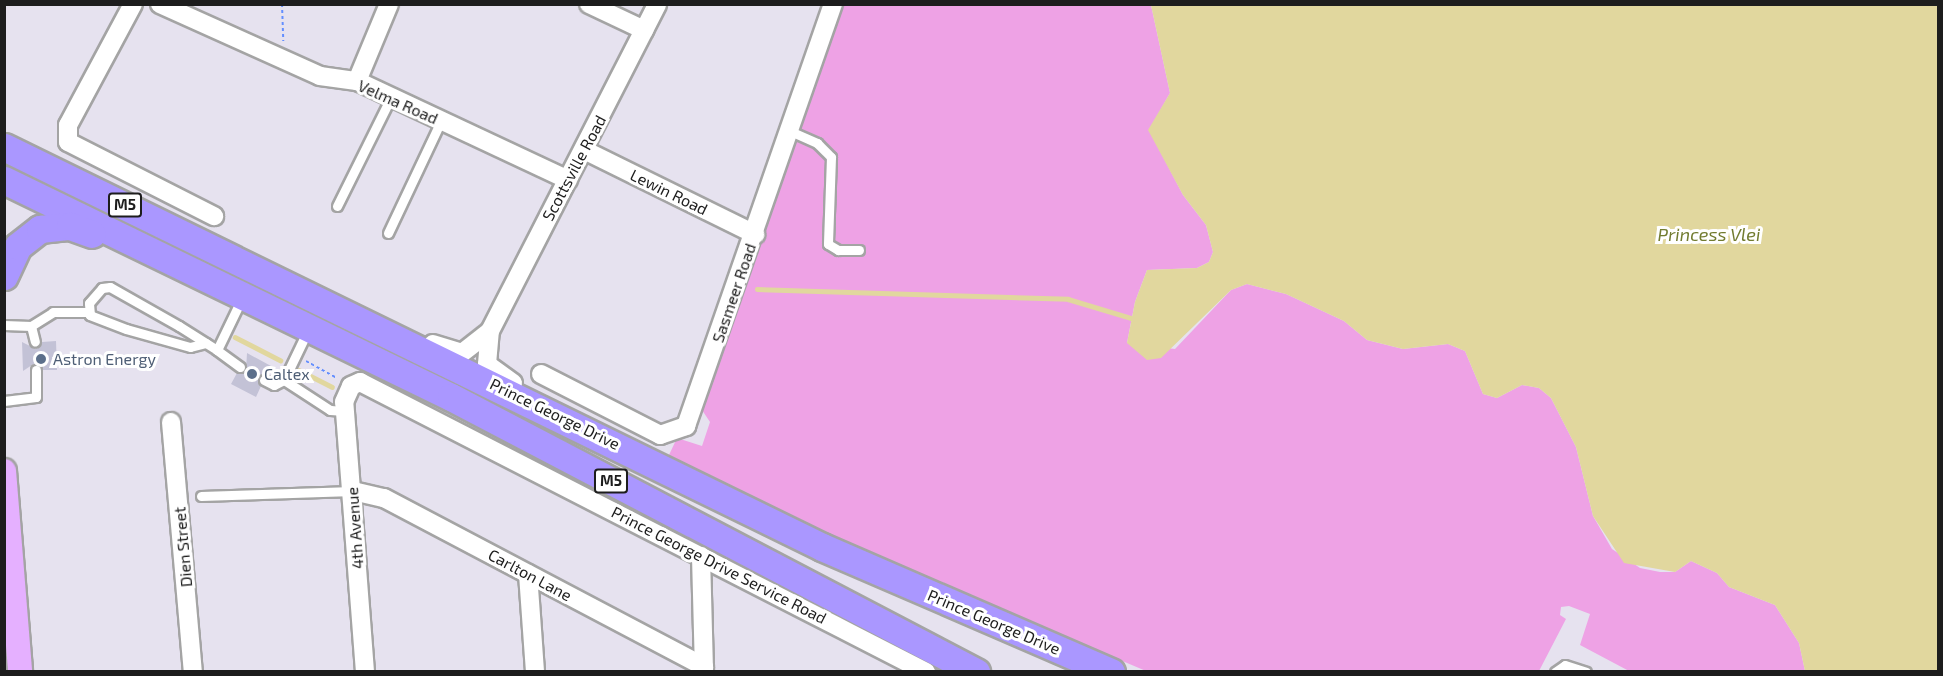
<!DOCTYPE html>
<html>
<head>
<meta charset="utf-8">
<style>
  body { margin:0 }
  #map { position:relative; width:1943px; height:676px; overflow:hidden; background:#e6e2ef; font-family:"Exo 2",sans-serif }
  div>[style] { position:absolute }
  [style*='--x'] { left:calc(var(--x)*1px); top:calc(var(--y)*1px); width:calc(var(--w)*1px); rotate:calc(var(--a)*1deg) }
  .grass>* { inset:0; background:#eea2e5 }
  .water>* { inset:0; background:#e1d79e }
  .stream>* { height:4.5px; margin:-2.25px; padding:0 2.25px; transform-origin:2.25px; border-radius:2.25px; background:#e1d79e }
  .building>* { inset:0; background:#c3c2d6 }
  .path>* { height:2px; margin-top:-1px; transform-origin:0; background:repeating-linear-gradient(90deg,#638eff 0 3px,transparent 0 6px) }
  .roads { filter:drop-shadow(2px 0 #a4a4a4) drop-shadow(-2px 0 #a4a4a4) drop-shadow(0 2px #a4a4a4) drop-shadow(0 -2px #a4a4a4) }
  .service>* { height:9px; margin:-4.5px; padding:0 4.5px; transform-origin:4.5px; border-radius:4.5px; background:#fff }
  .minor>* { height:18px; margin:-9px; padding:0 9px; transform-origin:9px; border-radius:9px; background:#fff }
  .secondary>* { height:24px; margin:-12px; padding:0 12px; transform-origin:12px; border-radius:12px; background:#e5b0ff }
  .primary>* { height:27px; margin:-13.5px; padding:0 13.5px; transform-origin:13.5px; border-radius:13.5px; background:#aa97ff }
  .dots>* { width:16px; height:16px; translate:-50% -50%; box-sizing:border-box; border:3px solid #fff; border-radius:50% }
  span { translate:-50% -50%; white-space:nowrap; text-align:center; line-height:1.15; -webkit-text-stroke:6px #fff; paint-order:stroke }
  .shield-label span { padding:2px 4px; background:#fff; border:2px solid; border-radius:4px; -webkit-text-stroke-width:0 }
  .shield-label { font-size:15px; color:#1d1d1d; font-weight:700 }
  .street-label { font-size:16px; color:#1d1d1d }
  .service-label { font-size:16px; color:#4e5e75 }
  .left { translate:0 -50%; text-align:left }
  .water-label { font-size:18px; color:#727c30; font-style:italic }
  .frame { position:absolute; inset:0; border:6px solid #1d1d1d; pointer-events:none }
</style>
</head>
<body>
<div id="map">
  <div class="grass">
    <div style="clip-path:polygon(840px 5px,1151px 5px,1170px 93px,1149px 130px,1183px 195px,1206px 225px,1213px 252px,1209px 262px,1197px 268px,1147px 270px,1135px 302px,1127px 343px,1175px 349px,1231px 290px,1247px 284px,1286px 294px,1344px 321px,1367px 340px,1403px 349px,1448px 344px,1465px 351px,1483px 394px,1497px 398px,1522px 385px,1539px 388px,1551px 398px,1576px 447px,1593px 516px,1612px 549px,1640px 568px,1660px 572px,1675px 572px,1691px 561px,1717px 573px,1729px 587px,1775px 605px,1799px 643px,1805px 671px,1629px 671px,1580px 645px,1590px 614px,1569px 606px,1561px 607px,1560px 615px,1566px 619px,1539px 671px,1146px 671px,801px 525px,669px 455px,677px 438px,702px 446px,710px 422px,702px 410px)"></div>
  </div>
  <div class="water">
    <div style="clip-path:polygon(1151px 5px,1938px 5px,1938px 671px,1805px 671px,1799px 643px,1775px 605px,1729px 587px,1717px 573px,1691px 561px,1675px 572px,1624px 563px,1593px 516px,1576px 447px,1551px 398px,1539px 388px,1522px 385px,1497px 398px,1483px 394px,1465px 351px,1448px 344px,1403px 349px,1367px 340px,1344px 321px,1286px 294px,1247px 284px,1231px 290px,1161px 358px,1147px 360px,1127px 343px,1135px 302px,1147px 270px,1197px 268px,1209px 262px,1213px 252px,1206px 225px,1183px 195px,1148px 130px,1170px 93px)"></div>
  </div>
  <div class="stream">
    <div style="--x:757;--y:289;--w:311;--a:1.8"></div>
    <div style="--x:1068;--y:299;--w:66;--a:16.8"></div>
    <div style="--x:235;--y:337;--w:51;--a:27.1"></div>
    <div style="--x:299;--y:370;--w:37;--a:27"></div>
  </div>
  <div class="building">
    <div style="clip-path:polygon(56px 341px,57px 370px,43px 370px,35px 363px,23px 371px,22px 342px,36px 349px,42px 342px)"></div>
    <div style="clip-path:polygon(247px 353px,271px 366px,267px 374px,258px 376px,261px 386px,256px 397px,231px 384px,237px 373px,246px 370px)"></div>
  </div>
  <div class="path">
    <div style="--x:282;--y:4;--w:37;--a:88"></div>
    <div style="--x:306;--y:361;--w:35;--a:29"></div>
  </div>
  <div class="roads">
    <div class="service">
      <div style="--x:790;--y:131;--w:30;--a:24"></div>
      <div style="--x:817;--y:143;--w:20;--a:45"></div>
      <div style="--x:831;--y:157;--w:87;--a:92"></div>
      <div style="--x:828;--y:244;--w:12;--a:31"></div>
      <div style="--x:838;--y:250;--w:21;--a:0"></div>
      <div style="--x:337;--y:206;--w:122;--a:-63.6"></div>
      <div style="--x:388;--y:233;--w:124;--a:-64.7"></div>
      <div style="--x:4;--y:325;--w:27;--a:2"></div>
      <div style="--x:31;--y:326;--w:16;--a:76"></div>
      <div style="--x:31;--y:326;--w:26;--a:-32"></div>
      <div style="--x:53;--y:312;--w:35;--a:0"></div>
      <div style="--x:206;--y:343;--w:16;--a:166"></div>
      <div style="--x:190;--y:347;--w:66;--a:-164.3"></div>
      <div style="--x:126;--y:329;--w:39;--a:-159"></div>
      <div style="--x:90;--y:315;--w:12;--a:-95"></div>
      <div style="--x:89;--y:303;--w:20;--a:-49"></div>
      <div style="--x:102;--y:288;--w:8;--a:-7"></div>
      <div style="--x:110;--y:287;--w:79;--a:29.5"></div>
      <div style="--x:179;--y:326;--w:45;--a:32.3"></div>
      <div style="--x:240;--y:367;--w:29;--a:-144"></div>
      <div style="--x:217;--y:350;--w:58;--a:-64.3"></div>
      <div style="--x:264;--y:380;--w:11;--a:27"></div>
      <div style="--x:274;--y:385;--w:11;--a:-27"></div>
      <div style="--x:284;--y:380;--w:53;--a:-64.4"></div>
      <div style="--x:284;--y:380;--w:55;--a:33.1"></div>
      <div style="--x:330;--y:410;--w:15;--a:4"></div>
      <div style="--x:4;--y:401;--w:32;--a:-7"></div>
      <div style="--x:36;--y:397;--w:27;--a:-90"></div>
      <div style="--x:201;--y:496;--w:152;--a:-1.9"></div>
      <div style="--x:1555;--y:672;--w:12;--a:-35"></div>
      <div style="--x:1565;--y:665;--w:22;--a:18"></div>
    </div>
    <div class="minor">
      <div style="--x:133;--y:4;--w:137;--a:118.2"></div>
      <div style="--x:68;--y:125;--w:17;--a:90"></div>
      <div style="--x:68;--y:142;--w:164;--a:26.9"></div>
      <div style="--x:160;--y:4;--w:175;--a:24.2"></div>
      <div style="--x:320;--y:76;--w:37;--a:8"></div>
      <div style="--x:357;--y:81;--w:233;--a:25.1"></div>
      <div style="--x:589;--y:4;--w:61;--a:25.3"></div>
      <div style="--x:357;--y:81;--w:83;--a:-67.4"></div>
      <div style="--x:584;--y:150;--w:191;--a:26.2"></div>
      <div style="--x:433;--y:344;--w:30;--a:17"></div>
      <div style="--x:462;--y:353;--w:34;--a:-38"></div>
      <div style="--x:541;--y:374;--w:134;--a:27.1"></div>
      <div style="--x:660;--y:435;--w:28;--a:-19"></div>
      <div style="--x:686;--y:426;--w:447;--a:-70.8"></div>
      <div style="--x:513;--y:383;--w:32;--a:-144"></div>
      <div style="--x:487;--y:364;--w:33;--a:-85"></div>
      <div style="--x:490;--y:331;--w:367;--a:-62.9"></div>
      <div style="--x:171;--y:422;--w:251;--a:85"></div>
      <div style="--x:353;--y:491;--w:32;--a:13"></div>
      <div style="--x:384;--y:498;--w:362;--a:27.8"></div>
      <div style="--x:701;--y:556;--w:116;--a:88.5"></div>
      <div style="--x:528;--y:574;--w:98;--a:85.9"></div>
      <div style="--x:365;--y:672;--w:271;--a:-94.4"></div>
      <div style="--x:344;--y:402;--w:17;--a:-66"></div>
      <div style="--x:351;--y:386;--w:10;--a:-24"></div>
      <div style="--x:360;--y:382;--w:636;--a:27.13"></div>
    </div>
    <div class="secondary">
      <div style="--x:4;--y:471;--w:202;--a:85.4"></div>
    </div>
    <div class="primary">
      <div style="--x:4;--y:147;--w:911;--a:26.06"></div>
      <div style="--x:822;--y:547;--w:315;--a:23.4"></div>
      <div style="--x:4;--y:180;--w:497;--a:25.9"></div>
      <div style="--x:451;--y:397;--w:593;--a:27.65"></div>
      <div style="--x:4;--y:276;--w:33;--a:-65"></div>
      <div style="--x:18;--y:246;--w:28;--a:-38"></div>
      <div style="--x:40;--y:229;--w:30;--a:-6"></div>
      <div style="--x:70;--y:226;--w:23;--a:20"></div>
    </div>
  </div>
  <div class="dots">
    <div style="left:41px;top:359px;background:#5c6f8a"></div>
    <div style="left:252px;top:374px;background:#5c6f8a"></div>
  </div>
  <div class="shield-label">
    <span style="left:125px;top:205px">M5</span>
    <span style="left:611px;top:481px">M5</span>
  </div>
  <div class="street-label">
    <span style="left:398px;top:102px;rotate:24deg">Velma Road</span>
    <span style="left:574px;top:168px;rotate:-62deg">Scottsville Road</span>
    <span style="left:669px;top:192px;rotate:26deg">Lewin Road</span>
    <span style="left:734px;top:293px;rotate:-71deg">Sasmeer Road</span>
    <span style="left:555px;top:414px;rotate:26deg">Prince George Drive</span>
    <span style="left:355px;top:528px;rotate:-94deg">4th Avenue</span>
    <span style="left:183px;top:547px;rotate:-95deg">Dien Street</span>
    <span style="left:719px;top:565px;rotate:27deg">Prince George Drive Service Road</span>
    <span style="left:530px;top:575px;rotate:28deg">Carlton Lane</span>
    <span style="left:994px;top:622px;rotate:23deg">Prince George Drive</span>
  </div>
  <div class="service-label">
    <span class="left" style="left:53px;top:359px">Astron Energy</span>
    <span class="left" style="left:264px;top:374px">Caltex</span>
  </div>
  <div class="water-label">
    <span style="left:1709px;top:234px">Princess Vlei</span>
  </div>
  <div class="frame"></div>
</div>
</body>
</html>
